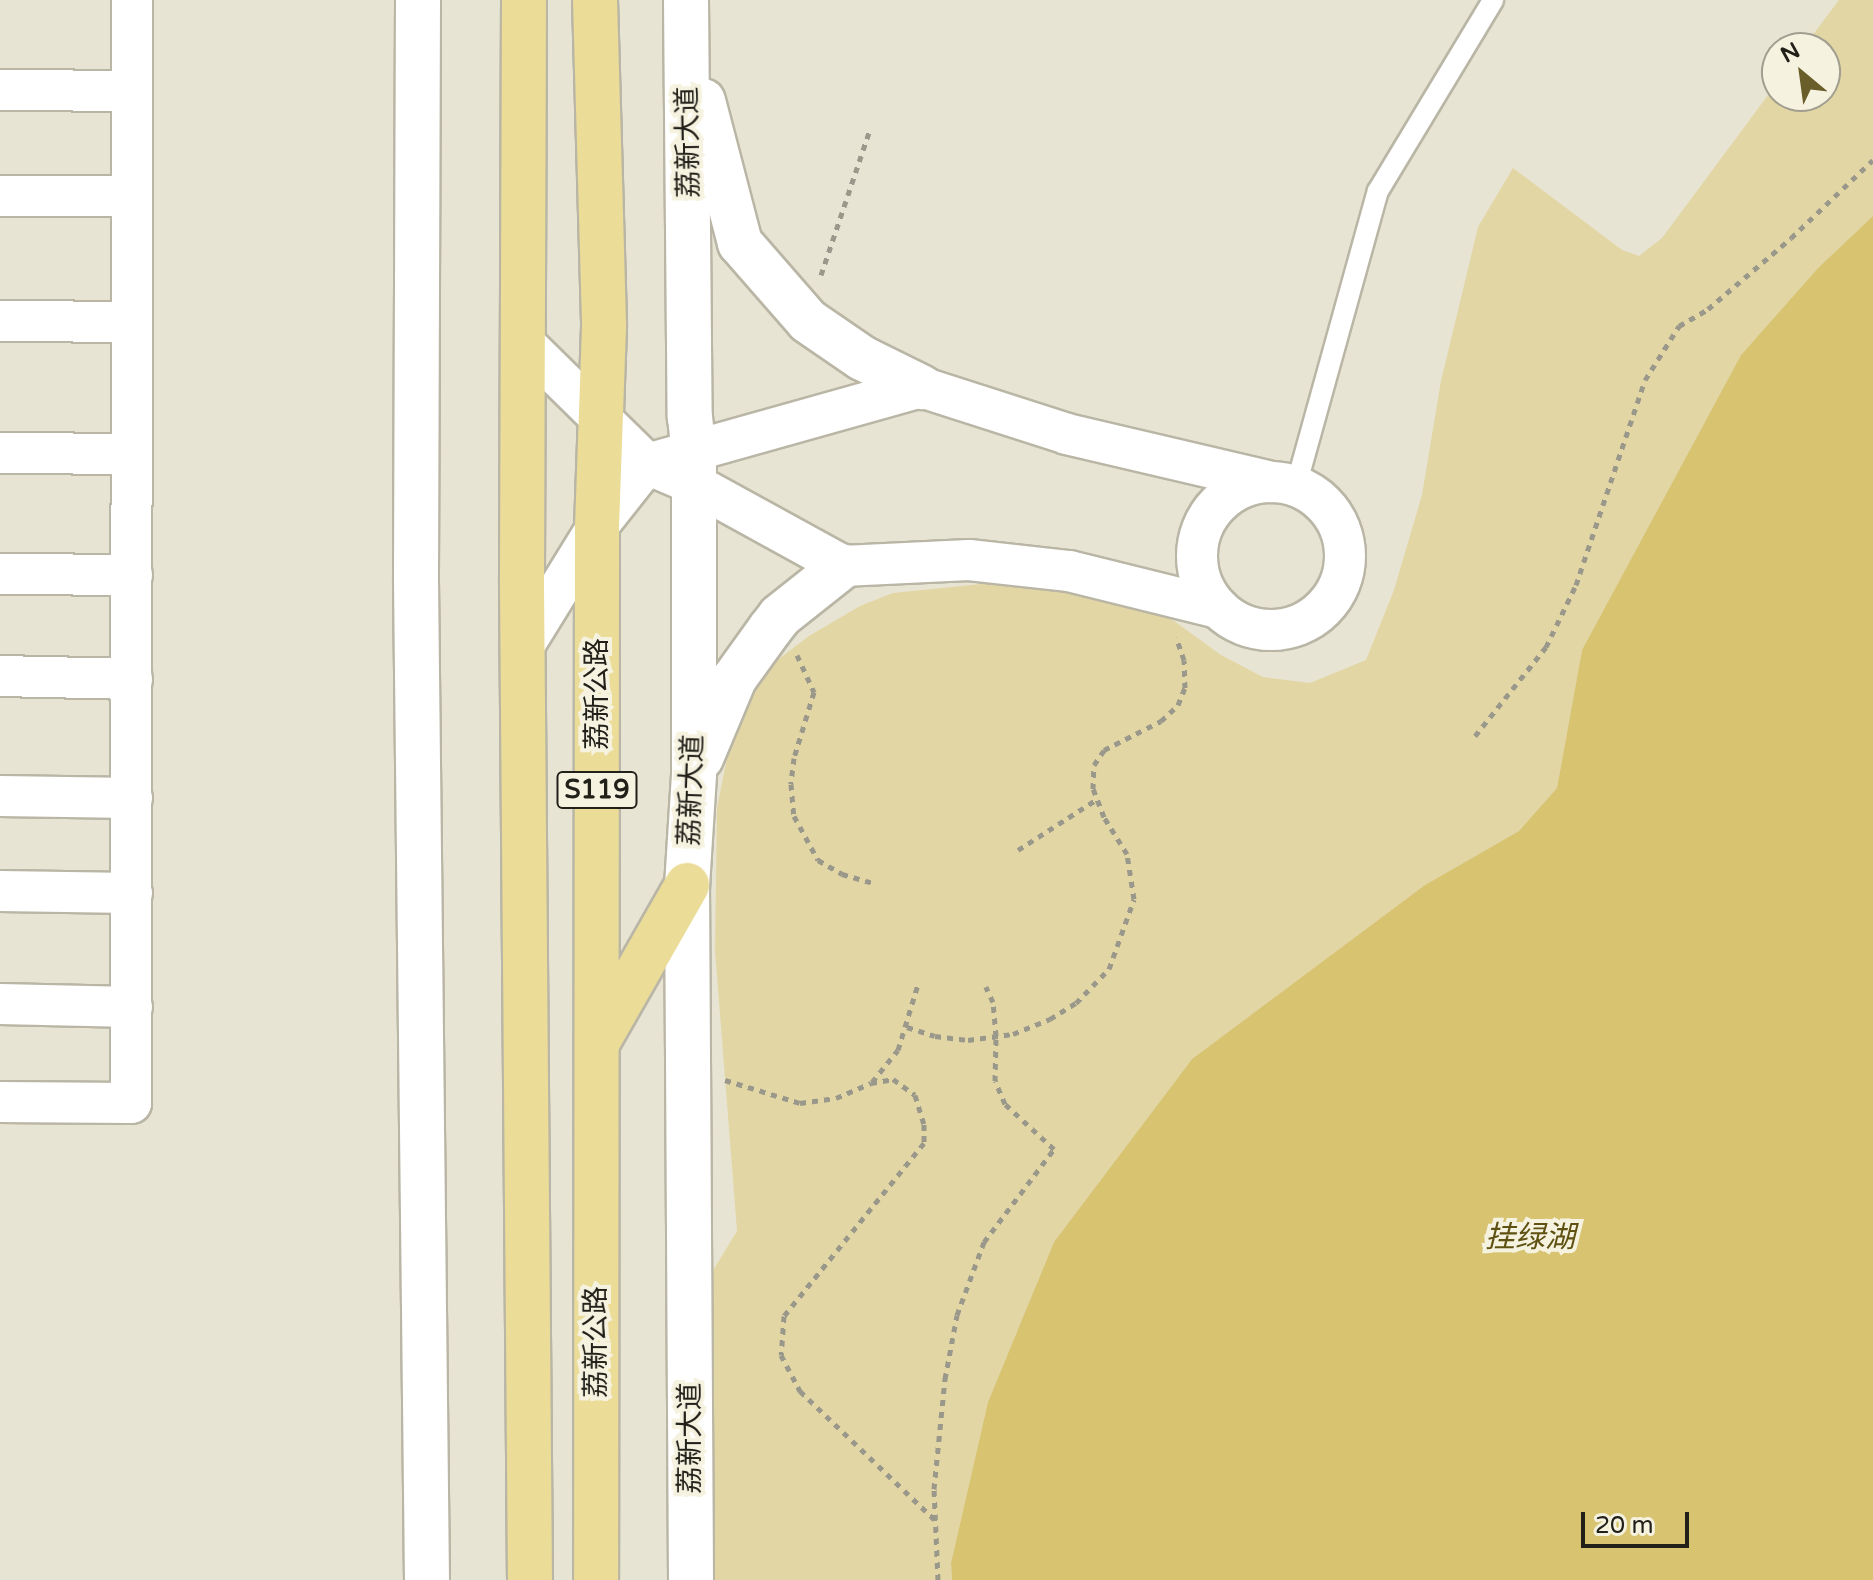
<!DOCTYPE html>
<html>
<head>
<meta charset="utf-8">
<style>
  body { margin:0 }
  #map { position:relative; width:1873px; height:1580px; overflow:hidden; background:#e8e4d3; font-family:"Varela Round","Noto Sans SC",sans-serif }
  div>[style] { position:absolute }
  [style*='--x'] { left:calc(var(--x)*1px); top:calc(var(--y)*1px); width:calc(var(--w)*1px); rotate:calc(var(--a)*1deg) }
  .green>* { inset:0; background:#e2d6a4 }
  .water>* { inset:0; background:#d7c370 }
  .path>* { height:5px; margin-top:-2.5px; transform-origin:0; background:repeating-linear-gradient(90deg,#9a988b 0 6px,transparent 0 12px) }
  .roads { filter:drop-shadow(2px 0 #bab6a6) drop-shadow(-2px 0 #bab6a6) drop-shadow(0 2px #bab6a6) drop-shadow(0 -2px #bab6a6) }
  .service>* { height:20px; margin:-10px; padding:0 10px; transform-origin:10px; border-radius:10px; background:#fff }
  .minor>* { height:40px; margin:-20px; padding:0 20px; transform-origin:20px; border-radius:20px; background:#fff }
  .minor>.ring { margin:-20px; padding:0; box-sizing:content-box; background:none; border:40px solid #fff; border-radius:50% }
  .tertiary>* { height:44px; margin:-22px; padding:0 22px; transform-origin:22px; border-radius:22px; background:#fff }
  .primary>* { height:44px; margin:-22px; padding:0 22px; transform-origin:22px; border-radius:22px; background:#ebdc98 }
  span { translate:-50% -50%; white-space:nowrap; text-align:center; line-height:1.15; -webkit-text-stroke:8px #f6f2e0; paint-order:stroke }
  .shield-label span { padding:2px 6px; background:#f6f2e0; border:2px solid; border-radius:6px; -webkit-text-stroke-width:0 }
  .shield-label { font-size:26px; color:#212019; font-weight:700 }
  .street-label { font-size:28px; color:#212019 }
  .water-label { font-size:30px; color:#5f5111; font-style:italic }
  .north { position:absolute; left:1761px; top:32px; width:80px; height:80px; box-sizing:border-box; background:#f6f2e0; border:2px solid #a19e90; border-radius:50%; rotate:331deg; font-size:22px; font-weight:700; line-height:32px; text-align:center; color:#212019 }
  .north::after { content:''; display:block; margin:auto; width:28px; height:36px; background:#695d2a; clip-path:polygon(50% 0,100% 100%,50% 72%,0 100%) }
  .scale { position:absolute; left:1581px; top:1512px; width:108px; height:36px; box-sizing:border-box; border:4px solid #212019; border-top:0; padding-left:10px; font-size:24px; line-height:28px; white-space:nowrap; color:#212019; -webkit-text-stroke:6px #f6f2e0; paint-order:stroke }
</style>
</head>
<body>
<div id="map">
  <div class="green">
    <div style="clip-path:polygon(1839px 0,1873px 0,1873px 216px,1818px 268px,1741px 355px,1582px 650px,1557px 788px,1519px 831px,1425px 885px,1192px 1059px,1054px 1242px,988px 1402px,951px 1563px,952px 1580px,691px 1580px,689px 1310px,737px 1231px,715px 950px,717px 808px,731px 738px,744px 698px,771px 665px,809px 636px,860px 606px,893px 593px,1001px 582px,1121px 596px,1174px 621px,1221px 655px,1263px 677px,1310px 683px,1366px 660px,1394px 590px,1422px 495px,1441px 381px,1478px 227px,1513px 168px,1622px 250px,1639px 256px,1662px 238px,1777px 83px,1777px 96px,1825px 96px,1825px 48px,1803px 48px)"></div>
  </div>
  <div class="water">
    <div style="clip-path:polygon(1873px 216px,1873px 1580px,952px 1580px,951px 1563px,988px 1402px,1054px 1242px,1192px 1059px,1425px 885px,1519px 831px,1557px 788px,1582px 650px,1741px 355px,1818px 268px)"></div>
  </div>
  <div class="path">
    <div style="--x:821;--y:275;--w:151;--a:-71.4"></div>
    <div style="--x:797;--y:655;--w:41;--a:65.3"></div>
    <div style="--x:814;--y:692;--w:69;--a:106.9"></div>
    <div style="--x:794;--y:758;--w:26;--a:97"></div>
    <div style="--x:791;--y:784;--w:32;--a:85"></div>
    <div style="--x:794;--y:816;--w:50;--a:61.4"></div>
    <div style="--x:818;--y:860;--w:28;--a:30"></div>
    <div style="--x:842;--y:874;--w:32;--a:16"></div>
    <div style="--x:1475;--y:736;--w:114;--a:-51.4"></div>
    <div style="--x:1546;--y:647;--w:69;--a:-64.2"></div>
    <div style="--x:1576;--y:585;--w:216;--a:-71.4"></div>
    <div style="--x:1645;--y:380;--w:64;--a:-57.8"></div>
    <div style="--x:1679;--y:326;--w:34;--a:-30"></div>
    <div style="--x:1708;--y:309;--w:109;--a:-40.5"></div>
    <div style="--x:1791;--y:238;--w:113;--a:-43.6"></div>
    <div style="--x:1018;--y:850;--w:94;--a:-32.8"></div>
    <div style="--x:907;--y:1027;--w:29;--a:18"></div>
    <div style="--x:935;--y:1036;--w:33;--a:7"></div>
    <div style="--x:968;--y:1040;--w:45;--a:-7.6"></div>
    <div style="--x:1013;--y:1034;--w:40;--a:-22"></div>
    <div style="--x:1050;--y:1019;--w:31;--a:-32"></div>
    <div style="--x:1076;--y:1003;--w:47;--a:-45.9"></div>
    <div style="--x:1109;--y:969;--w:74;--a:-70.3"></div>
    <div style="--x:1134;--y:899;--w:46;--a:-98.8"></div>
    <div style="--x:1127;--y:854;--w:44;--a:-121.9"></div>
    <div style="--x:1104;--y:817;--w:30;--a:-111"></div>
    <div style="--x:1093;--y:789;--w:24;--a:-88"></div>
    <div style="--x:1094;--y:765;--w:18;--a:-56"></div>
    <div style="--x:1104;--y:750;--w:64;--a:-27"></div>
    <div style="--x:1161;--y:721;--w:23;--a:-43"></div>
    <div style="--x:1178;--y:705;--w:18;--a:-68"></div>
    <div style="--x:1185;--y:688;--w:28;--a:-92"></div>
    <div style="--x:1184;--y:660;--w:24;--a:-109"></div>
    <div style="--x:725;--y:1080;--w:78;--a:17"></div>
    <div style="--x:800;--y:1103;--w:36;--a:-8"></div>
    <div style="--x:836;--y:1098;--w:38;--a:-23"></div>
    <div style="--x:871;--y:1083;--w:22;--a:-10"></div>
    <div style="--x:893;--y:1079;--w:27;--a:36"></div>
    <div style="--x:915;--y:1095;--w:30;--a:73"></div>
    <div style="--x:924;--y:1124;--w:19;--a:90"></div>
    <div style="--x:924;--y:1143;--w:223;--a:129"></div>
    <div style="--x:784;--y:1316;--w:39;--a:94"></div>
    <div style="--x:781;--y:1355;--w:41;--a:62.2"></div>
    <div style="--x:800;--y:1391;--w:188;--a:43.7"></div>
    <div style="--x:872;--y:1082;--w:41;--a:-50.9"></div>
    <div style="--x:898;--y:1050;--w:69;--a:-73.1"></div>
    <div style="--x:938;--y:1580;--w:91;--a:-92.5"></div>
    <div style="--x:934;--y:1489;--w:111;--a:-84.3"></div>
    <div style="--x:945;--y:1379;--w:65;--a:-79.4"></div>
    <div style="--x:957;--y:1315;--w:78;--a:-69.7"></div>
    <div style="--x:984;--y:1242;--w:116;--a:-53"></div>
    <div style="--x:1054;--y:1149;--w:67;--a:-137.4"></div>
    <div style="--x:1005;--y:1104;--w:25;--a:-113"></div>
    <div style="--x:995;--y:1081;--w:45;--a:-88.7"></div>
    <div style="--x:996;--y:1036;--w:34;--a:-95"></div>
    <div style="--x:993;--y:1002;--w:17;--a:-115"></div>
  </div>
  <div class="roads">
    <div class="service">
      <div style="--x:1296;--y:486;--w:306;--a:-74.5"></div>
      <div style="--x:1378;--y:191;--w:223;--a:-58.9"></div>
    </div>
    <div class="minor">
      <div style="--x:0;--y:90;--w:132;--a:0.4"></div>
      <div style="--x:0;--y:196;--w:132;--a:0"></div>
      <div style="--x:0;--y:321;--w:132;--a:0.4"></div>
      <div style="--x:524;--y:343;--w:173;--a:44.5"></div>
      <div style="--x:647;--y:464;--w:51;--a:23.1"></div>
      <div style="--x:694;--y:484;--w:170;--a:28.8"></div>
      <div style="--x:843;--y:566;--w:126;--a:-2.7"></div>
      <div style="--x:969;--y:560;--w:101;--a:6.3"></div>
      <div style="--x:1069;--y:571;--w:154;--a:13.9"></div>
      <div style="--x:0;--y:453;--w:132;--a:0.4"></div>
      <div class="ring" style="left:1197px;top:482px;width:108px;height:108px"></div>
      <div style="--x:0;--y:574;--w:132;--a:0.4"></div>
      <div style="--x:523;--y:647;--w:141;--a:-58.3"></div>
      <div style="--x:597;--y:527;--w:80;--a:-51.6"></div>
      <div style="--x:647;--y:464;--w:285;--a:-15.7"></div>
      <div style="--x:921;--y:387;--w:153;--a:17.8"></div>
      <div style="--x:1067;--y:434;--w:210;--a:13.2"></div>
      <div style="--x:0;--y:676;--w:132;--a:1.3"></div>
      <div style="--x:0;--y:796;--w:132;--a:0.9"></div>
      <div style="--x:0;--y:891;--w:132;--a:0.9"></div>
      <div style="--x:0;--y:1004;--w:132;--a:1.3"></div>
      <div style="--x:0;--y:1102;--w:131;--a:0.4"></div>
      <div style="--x:131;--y:1103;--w:1103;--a:-89.95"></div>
    </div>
    <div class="tertiary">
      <div style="--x:418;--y:0;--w:581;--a:90.2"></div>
      <div style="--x:416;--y:581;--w:999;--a:89.37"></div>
      <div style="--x:686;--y:0;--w:417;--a:89.5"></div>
      <div style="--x:690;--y:417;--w:36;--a:84"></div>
      <div style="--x:694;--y:453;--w:322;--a:90"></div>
      <div style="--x:694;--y:775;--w:110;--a:93.6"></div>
      <div style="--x:687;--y:885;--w:695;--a:89.67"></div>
      <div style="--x:703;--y:101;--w:147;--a:75.4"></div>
      <div style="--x:740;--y:243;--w:103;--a:48.9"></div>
      <div style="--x:808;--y:321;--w:65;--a:34.4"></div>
      <div style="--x:862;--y:358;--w:66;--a:26.2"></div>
      <div style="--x:701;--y:758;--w:86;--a:-67.3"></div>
      <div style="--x:734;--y:679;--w:62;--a:-54.2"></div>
      <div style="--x:770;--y:629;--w:16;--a:-52"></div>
      <div style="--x:780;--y:616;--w:80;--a:-38.4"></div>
    </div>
    <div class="primary">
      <div style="--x:524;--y:0;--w:585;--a:90.2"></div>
      <div style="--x:522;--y:585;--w:995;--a:89.54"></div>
      <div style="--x:595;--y:0;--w:327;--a:88.4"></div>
      <div style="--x:604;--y:327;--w:200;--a:92"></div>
      <div style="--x:597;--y:527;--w:1053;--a:90.05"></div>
      <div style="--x:597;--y:1043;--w:182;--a:-60.3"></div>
    </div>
  </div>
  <div class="shield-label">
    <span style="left:597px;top:790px">S119</span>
  </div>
  <div class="street-label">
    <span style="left:688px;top:142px;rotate:-91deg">荔新大道</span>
    <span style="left:597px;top:694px;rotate:-90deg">荔新公路</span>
    <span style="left:691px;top:790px;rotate:-88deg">荔新大道</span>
    <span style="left:596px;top:1342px;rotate:-90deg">荔新公路</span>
    <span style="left:690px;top:1438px;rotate:-90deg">荔新大道</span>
  </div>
  <div class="water-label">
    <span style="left:1530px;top:1238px">挂绿湖</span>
  </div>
  <div class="north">N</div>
  <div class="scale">20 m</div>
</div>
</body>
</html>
